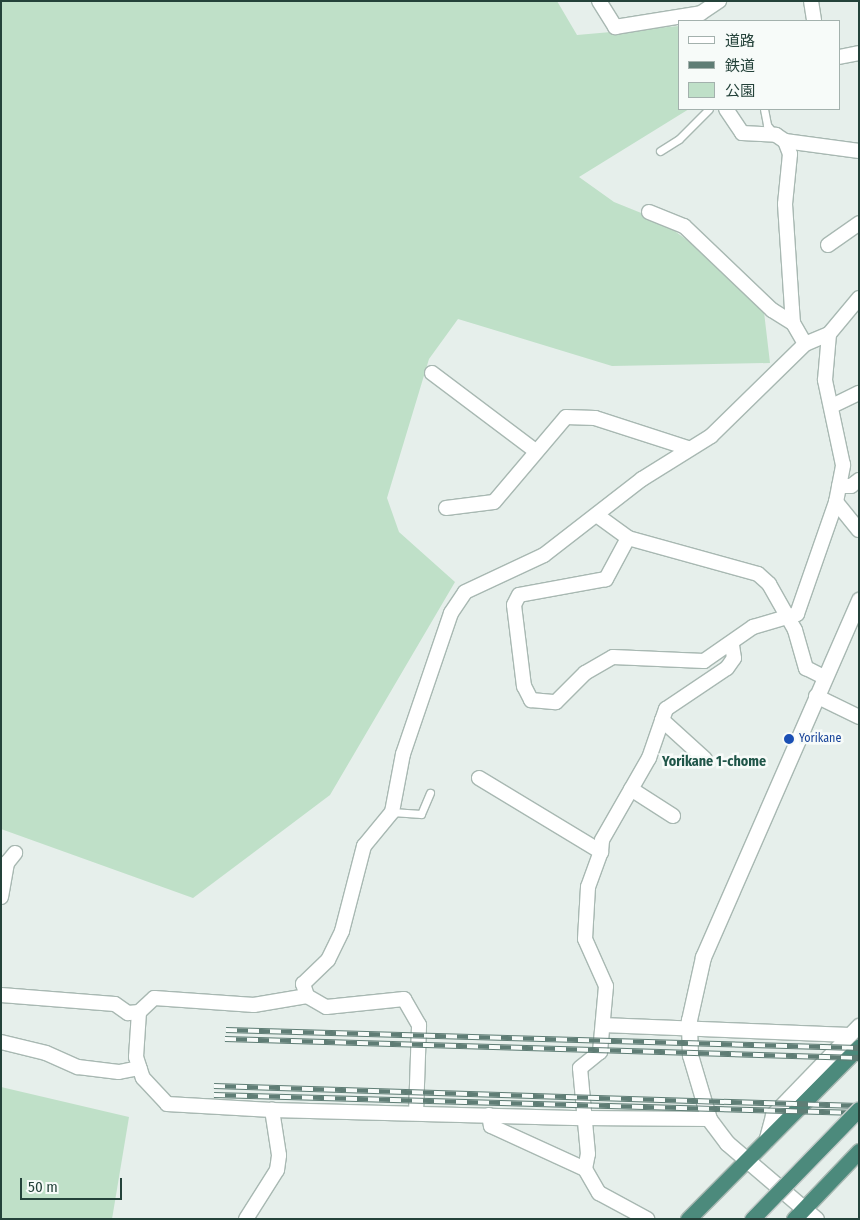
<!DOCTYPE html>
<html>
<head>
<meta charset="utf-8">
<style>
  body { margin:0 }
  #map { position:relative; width:860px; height:1220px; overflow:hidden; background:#e6efeb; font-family:"Fira Sans Condensed","Noto Sans JP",sans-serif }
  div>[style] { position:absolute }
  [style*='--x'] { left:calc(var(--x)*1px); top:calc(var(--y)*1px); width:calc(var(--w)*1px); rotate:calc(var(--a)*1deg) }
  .green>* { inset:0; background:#bfe0c8 }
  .roads { filter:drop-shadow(1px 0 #a8b8b2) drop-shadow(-1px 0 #a8b8b2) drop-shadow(0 1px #a8b8b2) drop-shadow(0 -1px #a8b8b2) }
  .service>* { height:7px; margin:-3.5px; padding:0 3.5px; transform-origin:3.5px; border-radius:3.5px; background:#fff }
  .minor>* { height:14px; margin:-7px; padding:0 7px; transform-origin:7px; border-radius:7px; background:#fff }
  .tertiary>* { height:15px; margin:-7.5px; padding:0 7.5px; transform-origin:7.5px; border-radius:7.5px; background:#fff }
  .trunk>* { height:15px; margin:-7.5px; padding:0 7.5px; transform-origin:7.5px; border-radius:7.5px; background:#4c8a7c }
  .rail>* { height:5.5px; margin-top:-2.75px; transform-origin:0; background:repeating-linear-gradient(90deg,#f7fbf9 0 11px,#5f7d75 0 22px); box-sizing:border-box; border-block:1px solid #5f7d75 }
  .bridges { filter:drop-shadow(1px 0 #c2cac8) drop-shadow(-1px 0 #c2cac8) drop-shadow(0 1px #c2cac8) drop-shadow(0 -1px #c2cac8) }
  .trunk-bridge>* { height:15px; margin:-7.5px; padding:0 7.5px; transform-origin:7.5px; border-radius:7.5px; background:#4c8a7c }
  .dots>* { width:14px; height:14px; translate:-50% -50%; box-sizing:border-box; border:2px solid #f7fbf9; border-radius:50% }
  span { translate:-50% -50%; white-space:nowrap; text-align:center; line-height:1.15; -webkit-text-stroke:5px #f7fbf9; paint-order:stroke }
  .transit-label { font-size:12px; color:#164399 }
  .left { translate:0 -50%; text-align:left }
  .neighbourhood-label { font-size:14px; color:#1f5548; font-weight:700 }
  .frame { position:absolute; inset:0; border:2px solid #24423a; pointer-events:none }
  .legend { position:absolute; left:678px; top:20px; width:162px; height:90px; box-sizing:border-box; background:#f7fbf9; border:1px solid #a3b1ad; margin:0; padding:6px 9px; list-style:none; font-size:15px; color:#24423a }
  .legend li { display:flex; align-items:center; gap:10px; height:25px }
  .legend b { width:25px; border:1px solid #a3b1ad }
  .scale { position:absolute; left:20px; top:1178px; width:102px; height:22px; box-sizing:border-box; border:2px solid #24423a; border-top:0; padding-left:6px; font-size:15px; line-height:18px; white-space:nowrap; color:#24423a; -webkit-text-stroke:4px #f7fbf9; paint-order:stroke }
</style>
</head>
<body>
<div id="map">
  <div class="green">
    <div style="clip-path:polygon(1px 1px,557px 1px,577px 35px,679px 26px,679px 109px,689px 109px,579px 177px,614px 202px,661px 221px,717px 262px,764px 312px,770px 363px,612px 366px,458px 319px,429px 359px,387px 498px,399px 532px,455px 582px,330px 795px,193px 898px,1px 829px)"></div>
    <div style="clip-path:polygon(1px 1087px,129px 1117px,112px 1219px,1px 1219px)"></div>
  </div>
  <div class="roads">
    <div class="service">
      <div style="--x:764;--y:109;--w:16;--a:79"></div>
      <div style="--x:767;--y:125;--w:13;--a:51"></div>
      <div style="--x:660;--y:151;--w:22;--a:-32"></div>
      <div style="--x:679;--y:139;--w:42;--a:-45"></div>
      <div style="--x:392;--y:812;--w:29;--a:4"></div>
      <div style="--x:421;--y:814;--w:23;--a:-67"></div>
    </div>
    <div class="minor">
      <div style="--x:599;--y:1;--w:31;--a:58"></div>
      <div style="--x:615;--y:27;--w:87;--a:-9.2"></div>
      <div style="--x:701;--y:13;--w:22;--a:-34"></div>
      <div style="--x:811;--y:1;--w:20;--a:81"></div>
      <div style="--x:839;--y:57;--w:20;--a:-11"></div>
      <div style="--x:726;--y:109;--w:29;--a:56"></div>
      <div style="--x:742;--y:133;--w:34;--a:3"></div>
      <div style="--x:776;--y:135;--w:11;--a:34"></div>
      <div style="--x:785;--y:141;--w:14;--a:69"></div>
      <div style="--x:790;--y:154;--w:50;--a:95.7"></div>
      <div style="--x:785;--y:204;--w:105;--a:86.2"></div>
      <div style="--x:792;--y:309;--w:14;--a:86"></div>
      <div style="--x:793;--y:323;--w:24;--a:60"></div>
      <div style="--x:785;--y:141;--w:75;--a:7.7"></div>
      <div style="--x:649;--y:212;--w:38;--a:22"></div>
      <div style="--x:684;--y:226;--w:122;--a:43.7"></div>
      <div style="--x:772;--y:310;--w:25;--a:32"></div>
      <div style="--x:828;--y:245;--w:38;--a:-35"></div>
      <div style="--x:432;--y:373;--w:128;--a:37"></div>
      <div style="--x:832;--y:406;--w:30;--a:-26"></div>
      <div style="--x:839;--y:486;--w:12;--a:0"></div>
      <div style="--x:851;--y:486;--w:10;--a:-37"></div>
      <div style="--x:836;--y:502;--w:36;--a:51"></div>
      <div style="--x:446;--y:508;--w:48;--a:-7.1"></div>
      <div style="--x:494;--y:502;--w:111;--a:-49.7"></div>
      <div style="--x:566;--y:417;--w:29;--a:2"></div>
      <div style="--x:595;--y:418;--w:98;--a:17.9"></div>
      <div style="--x:598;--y:516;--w:37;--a:36"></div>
      <div style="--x:628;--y:538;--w:135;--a:15.5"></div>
      <div style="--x:758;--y:574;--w:15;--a:42"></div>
      <div style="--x:769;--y:584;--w:53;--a:60.5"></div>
      <div style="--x:795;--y:630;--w:40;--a:74"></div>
      <div style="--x:806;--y:668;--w:20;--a:27"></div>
      <div style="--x:628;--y:538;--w:47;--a:118.2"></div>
      <div style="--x:606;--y:579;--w:88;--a:169.6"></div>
      <div style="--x:519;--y:595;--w:11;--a:117"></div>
      <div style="--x:514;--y:605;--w:82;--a:83"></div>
      <div style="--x:524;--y:686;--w:16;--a:63"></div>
      <div style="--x:531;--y:700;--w:25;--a:5"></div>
      <div style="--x:556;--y:702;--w:41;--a:-45"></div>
      <div style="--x:585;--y:673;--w:32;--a:-30"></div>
      <div style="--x:613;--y:657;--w:91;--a:2.5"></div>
      <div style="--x:704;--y:661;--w:60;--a:-34.8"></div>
      <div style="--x:753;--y:627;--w:46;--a:-16.5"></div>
      <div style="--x:797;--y:614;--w:119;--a:-70.8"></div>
      <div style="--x:836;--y:502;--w:38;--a:-79"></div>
      <div style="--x:843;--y:465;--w:87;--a:-102"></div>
      <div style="--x:825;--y:380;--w:46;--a:-85"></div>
      <div style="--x:829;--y:334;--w:47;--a:-50.2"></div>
      <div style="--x:816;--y:696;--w:48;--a:26"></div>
      <div style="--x:662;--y:720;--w:58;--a:42.2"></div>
      <div style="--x:479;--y:778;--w:143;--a:31.2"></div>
      <div style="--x:601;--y:852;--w:12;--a:-85"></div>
      <div style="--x:602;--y:840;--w:95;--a:-60.2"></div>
      <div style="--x:649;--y:758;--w:52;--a:-70.9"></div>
      <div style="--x:666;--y:709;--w:73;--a:-33.9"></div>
      <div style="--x:727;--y:668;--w:12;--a:-55"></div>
      <div style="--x:734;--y:658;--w:13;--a:-99"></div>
      <div style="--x:631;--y:789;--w:50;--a:32.7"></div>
      <div style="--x:1;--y:897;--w:35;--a:-80"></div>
      <div style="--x:7;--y:863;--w:13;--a:-51"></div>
      <div style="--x:1;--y:995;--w:114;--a:4.5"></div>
      <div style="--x:115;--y:1004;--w:16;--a:35"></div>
      <div style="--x:128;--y:1013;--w:11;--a:-5"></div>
      <div style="--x:307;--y:996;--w:13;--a:-108"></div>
      <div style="--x:303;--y:984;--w:35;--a:-44"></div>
      <div style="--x:328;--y:960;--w:32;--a:-64"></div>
      <div style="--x:342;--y:931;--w:88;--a:-75.5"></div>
      <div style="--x:364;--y:846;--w:44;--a:-50.5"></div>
      <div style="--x:392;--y:812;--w:59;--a:-79.3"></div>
      <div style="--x:403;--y:754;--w:149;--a:-71.2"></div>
      <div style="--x:451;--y:613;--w:25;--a:-56"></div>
      <div style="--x:465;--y:592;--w:87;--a:-25.1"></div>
      <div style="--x:544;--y:555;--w:124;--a:-37.8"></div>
      <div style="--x:642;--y:479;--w:81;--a:-31.9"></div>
      <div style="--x:711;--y:436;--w:132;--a:-44.4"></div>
      <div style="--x:805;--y:344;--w:26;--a:-23"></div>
      <div style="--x:603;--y:1025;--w:246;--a:2.3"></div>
      <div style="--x:1;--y:1042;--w:46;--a:13.7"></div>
      <div style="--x:46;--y:1053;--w:35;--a:24"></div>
      <div style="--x:78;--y:1067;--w:41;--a:7"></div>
      <div style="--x:119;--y:1072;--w:21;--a:-11"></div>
      <div style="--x:416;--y:1113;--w:88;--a:-88"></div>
      <div style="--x:419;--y:1025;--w:30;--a:-120"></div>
      <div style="--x:404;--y:999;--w:78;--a:174.1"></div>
      <div style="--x:326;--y:1007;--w:22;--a:-150"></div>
      <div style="--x:307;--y:996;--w:54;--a:170.4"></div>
      <div style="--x:254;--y:1005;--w:100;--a:-176"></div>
      <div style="--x:154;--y:998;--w:21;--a:137"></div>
      <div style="--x:139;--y:1012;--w:45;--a:93.8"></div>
      <div style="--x:136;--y:1057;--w:22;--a:72"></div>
      <div style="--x:143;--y:1078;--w:35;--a:47"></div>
      <div style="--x:167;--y:1104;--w:105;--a:3.3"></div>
      <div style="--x:272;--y:1110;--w:311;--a:1.5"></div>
      <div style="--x:583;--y:1118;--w:126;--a:0.5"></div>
      <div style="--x:489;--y:1115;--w:11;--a:80"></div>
      <div style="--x:491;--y:1126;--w:103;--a:24.6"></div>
      <div style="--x:585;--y:1169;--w:28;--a:60"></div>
      <div style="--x:599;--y:1193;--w:55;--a:28.4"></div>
      <div style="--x:766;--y:1142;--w:28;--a:-75"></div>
      <div style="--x:773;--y:1115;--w:124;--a:-46"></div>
      <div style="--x:585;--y:1169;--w:15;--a:-79"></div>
      <div style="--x:588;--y:1154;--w:86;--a:-95.3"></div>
      <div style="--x:580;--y:1068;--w:26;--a:-39"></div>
      <div style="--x:600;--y:1052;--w:66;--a:-84.8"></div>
      <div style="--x:606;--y:986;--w:51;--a:-114.1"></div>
      <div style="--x:585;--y:939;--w:52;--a:-86.7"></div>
      <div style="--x:588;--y:887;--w:37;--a:-70"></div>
      <div style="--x:246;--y:1219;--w:58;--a:-57.7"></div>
      <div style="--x:277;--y:1170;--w:15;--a:-82"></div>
      <div style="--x:279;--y:1155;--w:46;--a:-98.8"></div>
    </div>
    <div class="tertiary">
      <div style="--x:816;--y:1219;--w:117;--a:-139.5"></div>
      <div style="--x:727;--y:1143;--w:30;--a:-127"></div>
      <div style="--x:709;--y:1119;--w:67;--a:-106.5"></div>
      <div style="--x:690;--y:1055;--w:35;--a:-92"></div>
      <div style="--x:689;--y:1020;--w:65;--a:-77.5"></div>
      <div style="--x:703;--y:957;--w:390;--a:-66.4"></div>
    </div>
    <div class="trunk">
      <div style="--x:688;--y:1219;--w:243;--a:-45.2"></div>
      <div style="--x:794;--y:1219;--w:94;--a:-46.3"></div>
    </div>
  </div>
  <div class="rail">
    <div style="--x:226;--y:1030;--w:633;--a:1.63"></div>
    <div style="--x:225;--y:1039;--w:634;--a:1.72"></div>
    <div style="--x:214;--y:1086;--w:645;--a:1.78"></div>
    <div style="--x:214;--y:1095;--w:645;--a:1.6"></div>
  </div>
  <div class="bridges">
    <div class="trunk-bridge">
      <div style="--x:752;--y:1219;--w:153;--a:-45.8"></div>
    </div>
  </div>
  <div class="dots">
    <div style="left:789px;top:739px;background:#1a4fb4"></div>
  </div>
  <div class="transit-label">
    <span class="left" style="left:799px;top:739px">Yorikane</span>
  </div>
  <div class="neighbourhood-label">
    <span style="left:714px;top:762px">Yorikane 1-chome</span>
  </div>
  <div class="frame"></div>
  <ul class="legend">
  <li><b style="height:6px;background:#fff"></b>道路</li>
  <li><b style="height:6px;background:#5f7d75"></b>鉄道</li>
  <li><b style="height:14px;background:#bfe0c8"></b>公園</li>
  </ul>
  <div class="scale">50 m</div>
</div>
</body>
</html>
